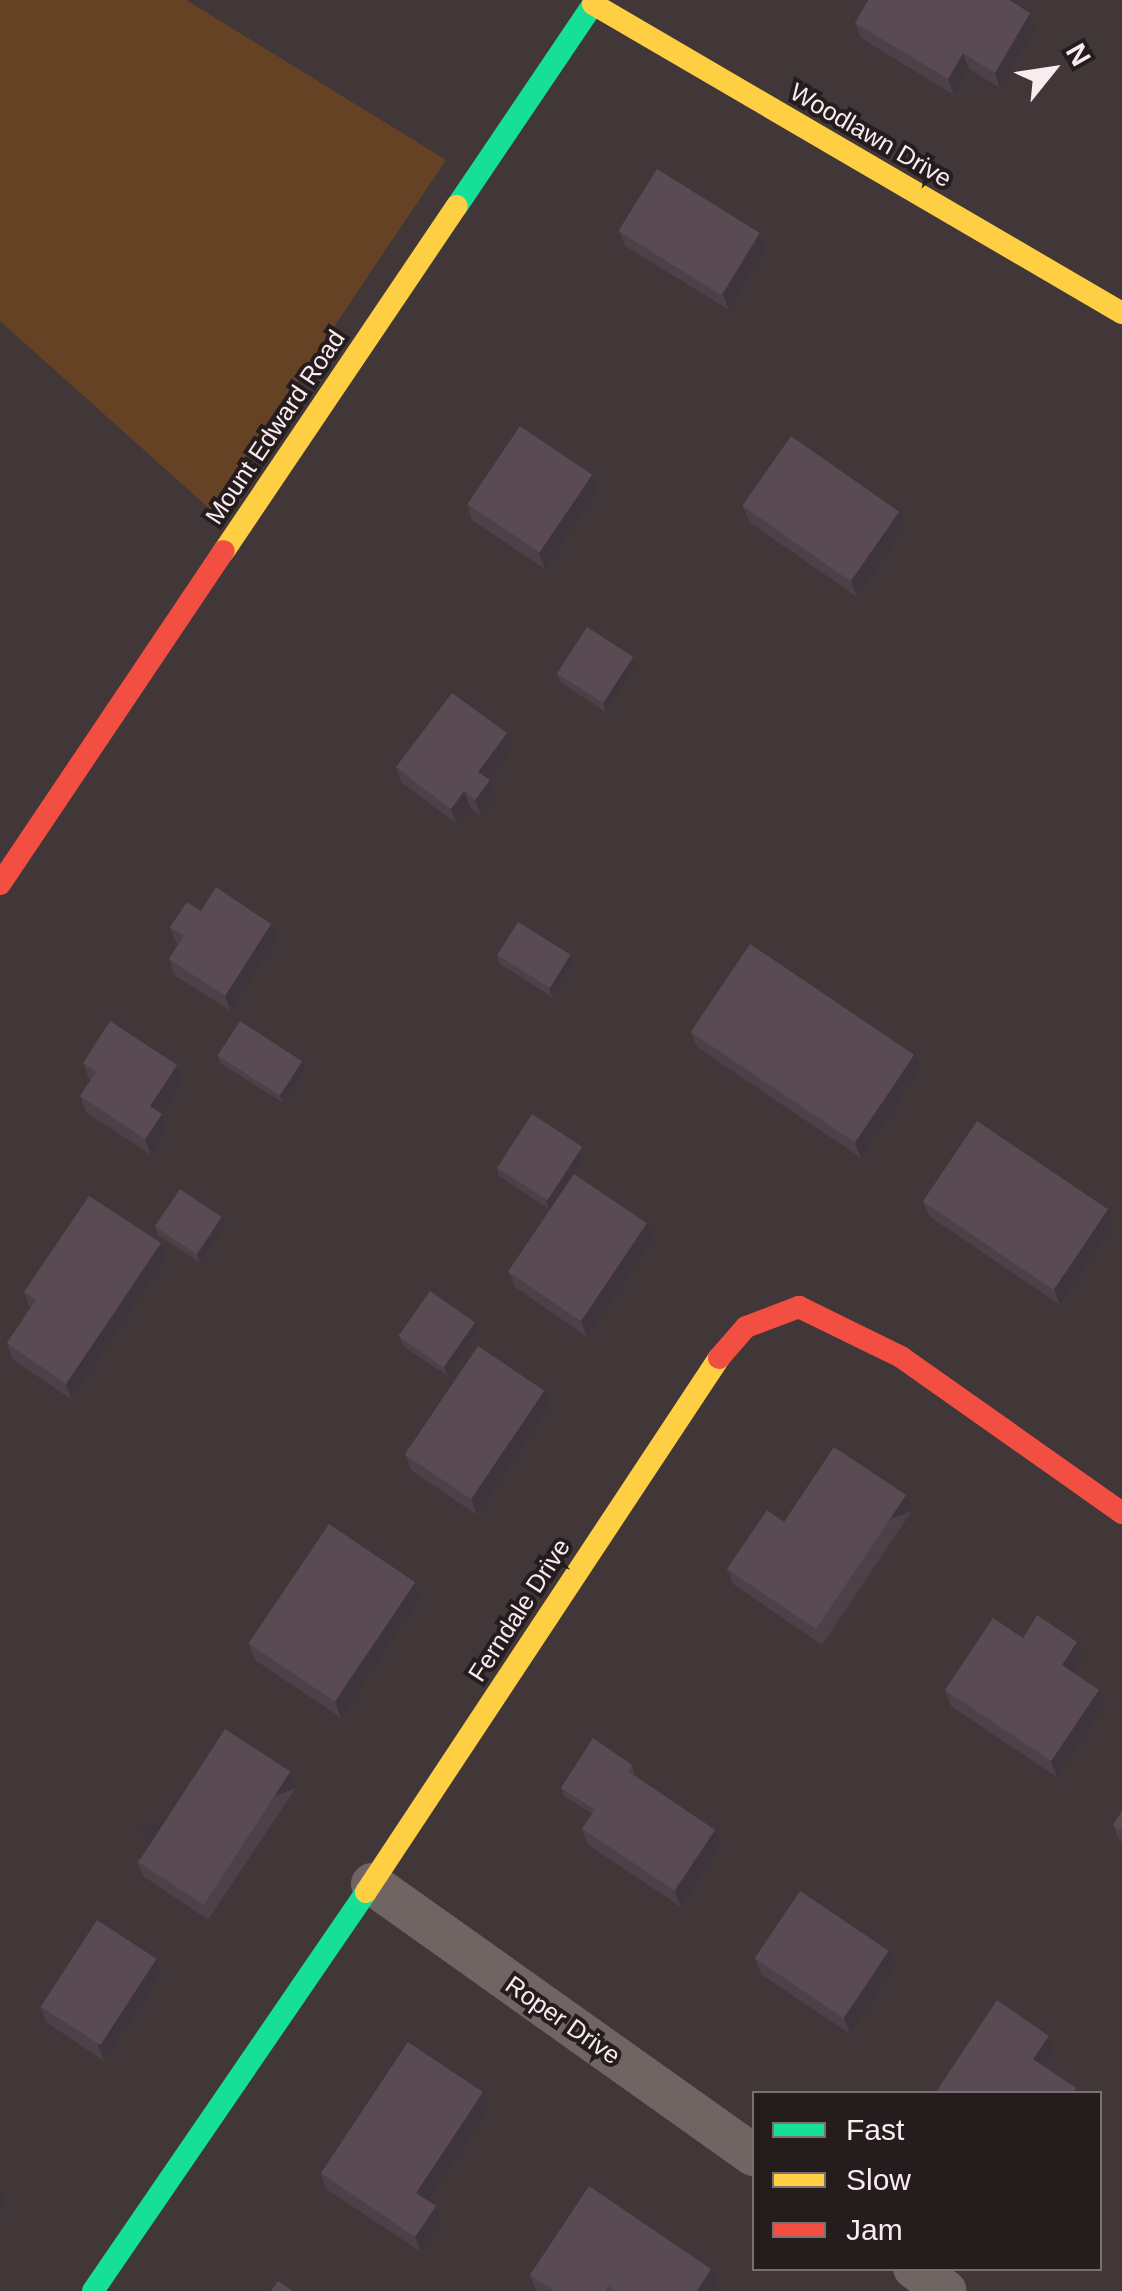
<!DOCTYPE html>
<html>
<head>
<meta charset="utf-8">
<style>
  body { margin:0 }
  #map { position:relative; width:1122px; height:2291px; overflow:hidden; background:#413638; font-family:Helvetica,sans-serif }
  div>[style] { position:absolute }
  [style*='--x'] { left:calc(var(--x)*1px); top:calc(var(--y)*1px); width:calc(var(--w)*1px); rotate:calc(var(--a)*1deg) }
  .green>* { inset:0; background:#664225 }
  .street>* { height:42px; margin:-21px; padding:0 21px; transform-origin:21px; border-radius:21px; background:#716563 }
  .fast>* { height:22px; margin:-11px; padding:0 11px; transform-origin:11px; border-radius:11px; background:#16e098 }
  .slow>* { height:22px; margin:-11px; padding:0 11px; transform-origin:11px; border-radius:11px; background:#ffcf43 }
  .jam>* { height:22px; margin:-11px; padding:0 11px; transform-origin:11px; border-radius:11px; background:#f24e42 }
  .wall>* { inset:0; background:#4d4048 }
  .shaded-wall>* { inset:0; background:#3e343b; transform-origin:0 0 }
  .building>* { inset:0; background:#594a54; transform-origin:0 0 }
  span { translate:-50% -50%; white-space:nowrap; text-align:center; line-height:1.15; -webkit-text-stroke:8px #251c1e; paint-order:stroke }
  .street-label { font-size:25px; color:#f9ebee }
  .legend { position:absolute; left:752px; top:2091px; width:350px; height:180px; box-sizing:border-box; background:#251c1e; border:2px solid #7a6f71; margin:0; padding:12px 18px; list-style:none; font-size:30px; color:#f9ebee }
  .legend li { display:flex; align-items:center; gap:20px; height:50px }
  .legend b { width:50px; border:2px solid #7a6f71 }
  .north { position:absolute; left:1002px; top:20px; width:100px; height:100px; -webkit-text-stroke:8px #251c1e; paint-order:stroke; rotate:60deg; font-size:28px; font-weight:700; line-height:40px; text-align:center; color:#f9ebee }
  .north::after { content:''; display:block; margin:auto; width:35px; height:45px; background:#f9ebee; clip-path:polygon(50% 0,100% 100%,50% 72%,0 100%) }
</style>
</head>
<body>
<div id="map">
  <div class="green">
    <div style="clip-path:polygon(0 0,186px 0,446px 160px,211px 510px,0 321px)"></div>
  </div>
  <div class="street">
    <div style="--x:372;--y:1884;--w:468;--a:35.4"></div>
    <div style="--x:914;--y:2268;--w:39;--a:36"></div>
  </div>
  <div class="fast">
    <div style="--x:457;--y:206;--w:249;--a:-56"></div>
    <div style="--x:93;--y:2291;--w:483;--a:-55.6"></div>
  </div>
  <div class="slow">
    <div style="--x:593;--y:4;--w:613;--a:30.29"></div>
    <div style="--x:224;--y:551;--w:416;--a:-56"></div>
    <div style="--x:366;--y:1892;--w:640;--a:-56.53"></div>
  </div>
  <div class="jam">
    <div style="--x:0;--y:884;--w:401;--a:-56.1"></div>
    <div style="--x:719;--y:1358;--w:41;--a:-48.9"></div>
    <div style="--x:746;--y:1327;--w:57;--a:-20.7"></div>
    <div style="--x:799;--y:1307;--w:114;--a:26.1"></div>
    <div style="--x:901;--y:1357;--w:271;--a:35.2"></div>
  </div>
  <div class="wall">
    <div style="clip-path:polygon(1030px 13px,1036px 28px,1000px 88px,969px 69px,954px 95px,861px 38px,855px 23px)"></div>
    <div style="clip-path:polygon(619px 231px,760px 233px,766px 248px,729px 310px,625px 246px)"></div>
    <div style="clip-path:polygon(597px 491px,545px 569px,472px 520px,467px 504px)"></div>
    <div style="clip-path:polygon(743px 506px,906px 527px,857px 597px,749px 522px)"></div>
    <div style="clip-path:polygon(636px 665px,606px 712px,560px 682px,557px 673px)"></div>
    <div style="clip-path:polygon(507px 733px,512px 749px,489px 780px,496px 796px,481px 816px,470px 807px,457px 824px,402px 783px,396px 767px)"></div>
    <div style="clip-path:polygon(201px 911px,277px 940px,231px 1011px,174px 975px,169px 959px,178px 944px,176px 943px,170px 927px)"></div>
    <div style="clip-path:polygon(497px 955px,570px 955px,573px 964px,552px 997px,500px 964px)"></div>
    <div style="clip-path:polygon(691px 1032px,920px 1070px,861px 1158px,697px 1047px)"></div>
    <div style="clip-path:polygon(217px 1055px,305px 1069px,283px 1103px,220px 1063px)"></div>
    <div style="clip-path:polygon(83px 1063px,177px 1065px,183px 1081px,161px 1114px,167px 1130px,151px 1155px,86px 1112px,80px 1096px,91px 1080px,89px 1079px)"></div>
    <div style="clip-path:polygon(582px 1147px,585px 1156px,549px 1209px,499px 1176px,496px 1167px)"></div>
    <div style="clip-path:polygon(923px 1201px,1114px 1225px,1060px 1305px,929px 1216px)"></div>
    <div style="clip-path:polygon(226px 1226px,200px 1263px,158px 1235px,155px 1227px)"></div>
    <div style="clip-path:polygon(653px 1239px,587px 1337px,515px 1287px,509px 1272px)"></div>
    <div style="clip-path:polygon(166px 1259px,71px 1399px,12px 1359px,7px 1343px,30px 1308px,24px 1292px)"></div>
    <div style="clip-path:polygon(475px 1322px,478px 1330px,448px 1376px,403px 1346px,400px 1337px)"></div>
    <div style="clip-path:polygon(550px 1406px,477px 1515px,411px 1470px,405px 1455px)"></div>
    <div style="clip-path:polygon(906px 1495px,912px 1511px,822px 1645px,733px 1584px,727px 1569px,784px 1522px)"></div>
    <div style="clip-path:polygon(420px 1598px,341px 1718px,255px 1660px,249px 1644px)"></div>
    <div style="clip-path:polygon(1023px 1638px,1083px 1658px,1073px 1673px,1105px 1706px,1057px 1777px,951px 1706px,945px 1690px)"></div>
    <div style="clip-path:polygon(632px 1765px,635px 1774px,634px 1775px,715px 1830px,721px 1846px,681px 1907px,588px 1845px,582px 1829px,592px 1814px,564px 1796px,561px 1788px)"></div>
    <div style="clip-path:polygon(290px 1772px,296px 1788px,208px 1920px,143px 1876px,137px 1861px)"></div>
    <div style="clip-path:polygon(1122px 1811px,1122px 1842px,1119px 1840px,1113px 1825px)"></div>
    <div style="clip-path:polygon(755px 1958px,895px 1967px,850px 2034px,761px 1974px)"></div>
    <div style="clip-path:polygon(156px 1959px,161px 1975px,104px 2061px,46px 2022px,40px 2006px)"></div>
    <div style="clip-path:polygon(489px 2108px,427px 2201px,436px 2206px,442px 2222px,421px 2252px,326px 2189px,321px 2173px)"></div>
    <div style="clip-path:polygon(530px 2275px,717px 2285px,713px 2291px,536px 2291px)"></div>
  </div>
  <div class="shaded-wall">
    <div style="clip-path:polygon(1030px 13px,1036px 28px,1000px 88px,995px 73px)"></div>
    <div style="clip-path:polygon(963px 53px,969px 69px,954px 95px,948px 79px)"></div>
    <div style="clip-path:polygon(760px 233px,766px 248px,729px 310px,723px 294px)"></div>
    <div style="clip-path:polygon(592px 475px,597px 491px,545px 569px,539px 553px)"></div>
    <div style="clip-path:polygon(900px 511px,906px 527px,857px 597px,851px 581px)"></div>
    <div style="clip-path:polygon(633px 657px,636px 665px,606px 712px,603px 703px)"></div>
    <div style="clip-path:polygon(507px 733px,512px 749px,484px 788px,478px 772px)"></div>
    <div style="clip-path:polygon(490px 780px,496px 796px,481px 816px,475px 800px)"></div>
    <div style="clip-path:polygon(464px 791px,470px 807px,457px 824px,451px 809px)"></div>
    <div style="clip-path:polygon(271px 924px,277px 940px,231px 1011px,225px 996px)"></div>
    <div style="clip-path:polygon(570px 955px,573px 964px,552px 997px,549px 988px)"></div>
    <div style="clip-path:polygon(915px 1054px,920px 1070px,861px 1158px,855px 1143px)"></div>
    <div style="clip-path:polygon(302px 1061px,305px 1069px,283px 1103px,280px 1095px)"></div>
    <div style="clip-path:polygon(177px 1065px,183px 1081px,156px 1122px,150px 1106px)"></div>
    <div style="clip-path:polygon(162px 1114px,167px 1130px,151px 1155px,145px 1139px)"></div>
    <div style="clip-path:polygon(582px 1147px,585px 1156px,549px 1209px,546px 1201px)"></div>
    <div style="clip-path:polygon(1108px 1209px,1114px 1225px,1060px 1305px,1054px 1289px)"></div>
    <div style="clip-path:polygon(222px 1217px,226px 1226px,200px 1263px,197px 1255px)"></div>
    <div style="clip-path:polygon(647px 1223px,653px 1239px,587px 1337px,581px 1321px)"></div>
    <div style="clip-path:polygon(161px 1243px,166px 1259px,71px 1399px,66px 1384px)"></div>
    <div style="clip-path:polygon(475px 1322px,478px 1330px,448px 1376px,444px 1367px)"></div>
    <div style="clip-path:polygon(544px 1391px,550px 1406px,477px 1515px,471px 1499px)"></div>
    <div style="left:906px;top:1495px;width:17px;height:161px;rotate:69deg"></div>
    <div style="clip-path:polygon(415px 1583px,420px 1598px,341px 1718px,335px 1702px)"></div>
    <div style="clip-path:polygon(1077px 1642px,1083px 1658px,1068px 1681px,1062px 1665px)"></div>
    <div style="clip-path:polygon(1099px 1690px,1105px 1706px,1057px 1777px,1051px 1761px)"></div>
    <div style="left:290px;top:1772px;width:17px;height:159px;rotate:69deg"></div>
    <div style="clip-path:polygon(715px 1830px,721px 1846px,681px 1907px,675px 1891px)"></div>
    <div style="clip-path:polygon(889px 1951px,895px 1967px,850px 2034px,844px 2018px)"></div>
    <div style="clip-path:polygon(156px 1959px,161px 1975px,104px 2061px,98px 2045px)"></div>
    <div style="clip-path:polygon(1049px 2036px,1054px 2051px,1039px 2075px,1033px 2059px)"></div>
    <div style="clip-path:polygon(483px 2092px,489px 2108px,422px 2209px,416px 2193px)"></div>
    <div style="clip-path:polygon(0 2191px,5px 2205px,0 2212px)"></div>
    <div style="clip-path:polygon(436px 2206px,442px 2222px,421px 2252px,415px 2237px)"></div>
    <div style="clip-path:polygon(711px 2269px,717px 2285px,713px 2291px,697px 2291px)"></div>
  </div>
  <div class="building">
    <div style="clip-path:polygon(868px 0,1009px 0,1030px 13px,995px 73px,963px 53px,948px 79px,855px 23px)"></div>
    <div style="left:657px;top:169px;width:121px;height:73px;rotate:32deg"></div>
    <div style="left:520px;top:426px;width:87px;height:94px;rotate:34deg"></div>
    <div style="left:791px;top:436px;width:132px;height:85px;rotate:35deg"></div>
    <div style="left:587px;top:627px;width:55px;height:55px;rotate:33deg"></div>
    <div style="clip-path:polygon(452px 693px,507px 733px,478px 772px,490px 780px,475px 800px,464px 791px,451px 809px,396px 767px)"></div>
    <div style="clip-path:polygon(216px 887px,271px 924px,225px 996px,169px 959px,184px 936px,170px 927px,187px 902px,201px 911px)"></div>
    <div style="left:518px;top:922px;width:62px;height:39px;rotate:32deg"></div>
    <div style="left:750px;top:944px;width:198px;height:106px;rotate:34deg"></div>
    <div style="clip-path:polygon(110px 1021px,177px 1065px,150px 1106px,162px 1114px,145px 1139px,80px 1096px,96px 1072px,83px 1063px)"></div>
    <div style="left:240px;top:1021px;width:74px;height:41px;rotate:33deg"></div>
    <div style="left:532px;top:1114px;width:60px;height:64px;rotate:33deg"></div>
    <div style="left:977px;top:1121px;width:158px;height:97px;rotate:34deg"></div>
    <div style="left:574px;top:1174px;width:88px;height:118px;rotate:34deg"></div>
    <div style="left:180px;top:1189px;width:50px;height:45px;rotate:34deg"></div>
    <div style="clip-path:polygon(89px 1196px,161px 1243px,66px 1384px,7px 1343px,36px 1300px,24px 1292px)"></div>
    <div style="left:430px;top:1291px;width:55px;height:55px;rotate:35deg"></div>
    <div style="left:478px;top:1346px;width:80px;height:131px;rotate:34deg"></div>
    <div style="clip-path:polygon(834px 1447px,906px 1495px,816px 1629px,727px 1569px,767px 1510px,784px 1522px)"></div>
    <div style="left:329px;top:1524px;width:104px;height:144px;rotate:34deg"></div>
    <div style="clip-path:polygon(1037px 1615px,1077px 1642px,1062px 1665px,1099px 1690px,1051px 1761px,945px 1690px,993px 1618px,1023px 1638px)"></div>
    <div style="left:225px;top:1729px;width:78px;height:159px;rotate:33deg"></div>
    <div style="clip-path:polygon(593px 1738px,632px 1765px,628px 1771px,623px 1768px,595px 1810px,561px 1788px)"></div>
    <div style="left:623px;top:1768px;width:111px;height:73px;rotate:34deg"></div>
    <div style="clip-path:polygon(1122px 1811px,1122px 1831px,1113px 1825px)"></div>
    <div style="left:800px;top:1891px;width:107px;height:81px;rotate:34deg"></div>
    <div style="left:97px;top:1920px;width:71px;height:103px;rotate:33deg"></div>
    <div style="clip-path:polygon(997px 2000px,1049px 2036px,1033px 2059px,1076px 2088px,1073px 2094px,938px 2094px,936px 2092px)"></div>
    <div style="clip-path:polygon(408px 2042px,483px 2092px,416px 2193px,436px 2206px,415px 2237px,321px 2173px)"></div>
    <div style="clip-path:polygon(589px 2186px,711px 2269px,697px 2291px,615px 2291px,608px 2286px,605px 2291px,554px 2291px,530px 2275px)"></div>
    <div style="clip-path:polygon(278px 2281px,293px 2291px,271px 2291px)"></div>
  </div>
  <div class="street-label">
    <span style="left:871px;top:135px;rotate:30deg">Woodlawn Drive</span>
    <span style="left:275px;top:427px;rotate:-56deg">Mount Edward Road</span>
    <span style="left:519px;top:1610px;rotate:-57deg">Ferndale Drive</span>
    <span style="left:563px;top:2020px;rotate:35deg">Roper Drive</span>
  </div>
  <ul class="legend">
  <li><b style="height:12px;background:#16e098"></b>Fast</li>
  <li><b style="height:12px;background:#ffcf43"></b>Slow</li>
  <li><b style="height:12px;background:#f24e42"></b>Jam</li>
  </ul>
  <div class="north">N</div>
</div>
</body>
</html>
